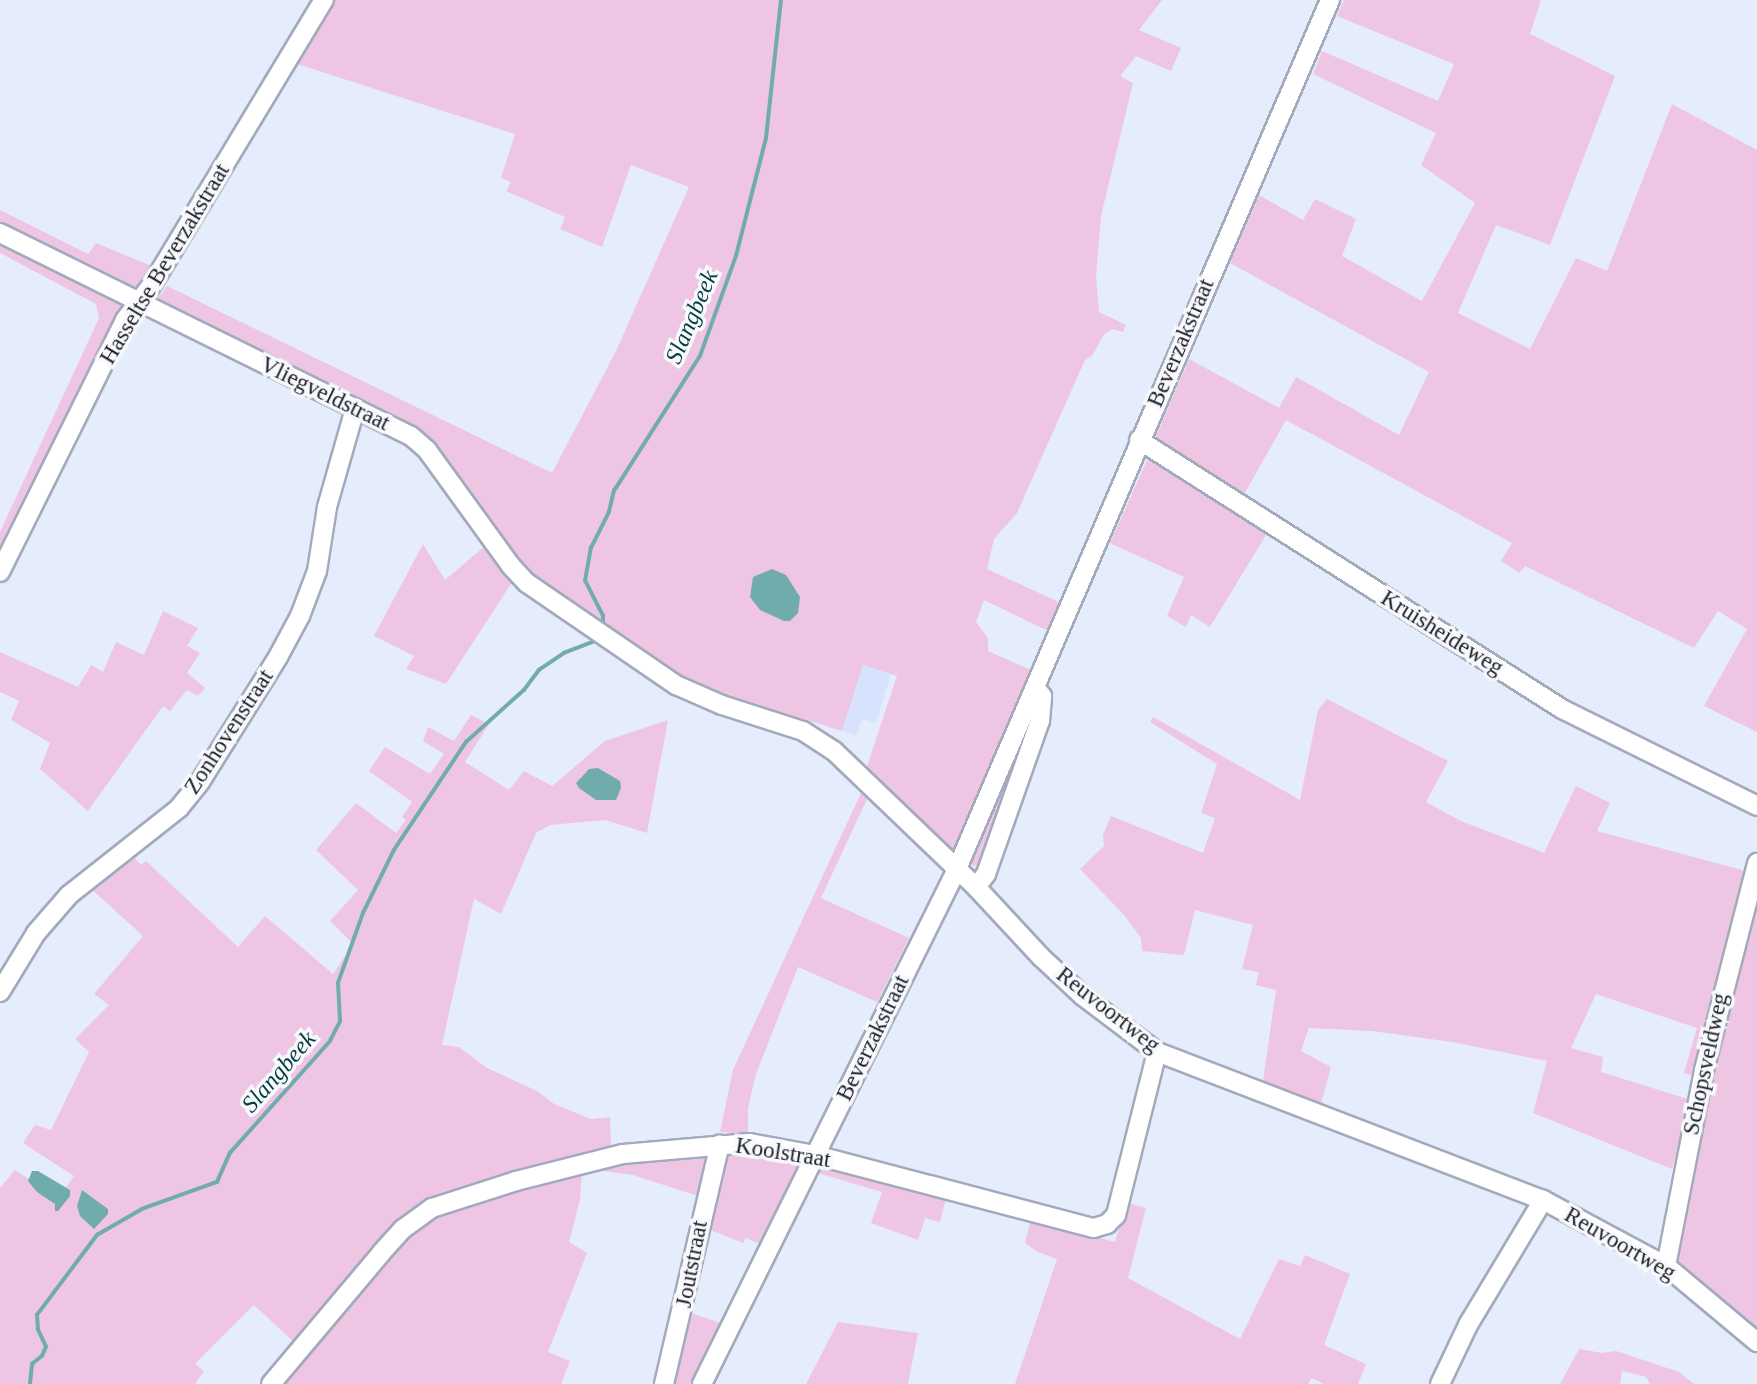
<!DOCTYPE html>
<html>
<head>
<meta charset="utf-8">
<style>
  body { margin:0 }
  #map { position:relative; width:1757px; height:1384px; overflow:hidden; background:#e5ecfc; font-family:"Times New Roman",serif }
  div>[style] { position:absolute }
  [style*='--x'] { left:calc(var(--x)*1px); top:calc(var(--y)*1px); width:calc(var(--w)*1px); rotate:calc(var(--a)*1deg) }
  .built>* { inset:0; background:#d7e3fe }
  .green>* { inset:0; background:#eec6e4 }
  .water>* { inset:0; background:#71acad }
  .stream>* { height:3.5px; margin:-1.75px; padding:0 1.75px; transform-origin:1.75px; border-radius:1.75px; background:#71acad }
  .roads { filter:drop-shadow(2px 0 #a2aabc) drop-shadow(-2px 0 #a2aabc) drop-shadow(0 2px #a2aabc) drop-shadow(0 -2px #a2aabc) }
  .minor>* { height:18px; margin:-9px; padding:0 9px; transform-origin:9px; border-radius:9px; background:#fff }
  span { translate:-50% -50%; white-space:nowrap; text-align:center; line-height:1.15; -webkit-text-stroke:7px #f8f9fd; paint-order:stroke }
  .street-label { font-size:23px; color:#1b1e25 }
  .water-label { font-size:24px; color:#043e3f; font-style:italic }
</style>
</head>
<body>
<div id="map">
  <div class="built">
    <div style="clip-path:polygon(863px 665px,891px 674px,876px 723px,862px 719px,856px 736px,842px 731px)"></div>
  </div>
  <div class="green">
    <div style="clip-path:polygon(333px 0,1162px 0,1139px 30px,1181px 48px,1171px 71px,1136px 56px,1120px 76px,1133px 83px,1101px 216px,1096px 276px,1099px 312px,1126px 325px,1123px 332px,1113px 329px,1104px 334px,1092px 356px,1085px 360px,1017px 513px,994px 539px,987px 569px,1063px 604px,1050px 632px,984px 600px,976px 622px,988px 638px,988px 651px,1033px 671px,956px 847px,948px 849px,865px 772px,897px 676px,863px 665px,842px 731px,804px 719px,806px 723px,683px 681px,601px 621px,530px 575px,417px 429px,412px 431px,162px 306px,158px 301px,156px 293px,162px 294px,167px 286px,552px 473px,616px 351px,689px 187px,631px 165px,602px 247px,560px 229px,565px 217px,506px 191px,511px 182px,501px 178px,515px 134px,294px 63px)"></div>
    <div style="clip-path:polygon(1344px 0,1541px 0,1530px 34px,1615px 76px,1550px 245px,1496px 225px,1458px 313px,1530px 349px,1576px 258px,1607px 271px,1672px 104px,1757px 150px,1757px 732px,1704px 706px,1747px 629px,1718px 611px,1694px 648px,1525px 566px,1519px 573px,1501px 561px,1512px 543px,1286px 420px,1242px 498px,1156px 443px,1156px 436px,1189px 359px,1279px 408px,1296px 377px,1399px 435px,1429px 372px,1230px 263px,1259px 195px,1303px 220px,1315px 199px,1356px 219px,1342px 256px,1422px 301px,1475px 203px,1421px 165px,1436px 133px,1313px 74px,1322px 51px,1438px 101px,1454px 64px,1337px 16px)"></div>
    <div style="clip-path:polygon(0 210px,88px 254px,96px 243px,154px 267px,135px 287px,127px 287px,0 224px)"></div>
    <div style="clip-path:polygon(0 240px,114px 295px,121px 304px,122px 313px,0 556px,0 532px,99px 318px,96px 304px,0 253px)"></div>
    <div style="clip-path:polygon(1148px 458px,1269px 530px,1210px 627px,1191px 615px,1186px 627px,1167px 616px,1184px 577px,1110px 543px)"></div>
    <div style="clip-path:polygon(423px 544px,445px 580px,484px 547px,513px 581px,446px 684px,406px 669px,414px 656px,374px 636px)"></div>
    <div style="clip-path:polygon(163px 611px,198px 628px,187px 646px,200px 653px,187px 673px,205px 688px,198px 696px,187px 690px,170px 711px,163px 706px,88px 811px,40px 769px,50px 743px,11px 720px,19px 701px,0 692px,0 652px,78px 687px,91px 665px,103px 672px,116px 642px,144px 655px)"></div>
    <div style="clip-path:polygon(1327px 699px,1448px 761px,1426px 802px,1461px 821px,1544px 853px,1576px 786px,1610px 803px,1597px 831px,1742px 870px,1746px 876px,1730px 928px,1696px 1077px,1684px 1073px,1697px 1028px,1596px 994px,1571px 1048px,1603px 1057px,1601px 1072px,1691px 1100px,1672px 1169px,1533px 1113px,1547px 1061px,1452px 1042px,1372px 1031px,1309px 1028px,1301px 1051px,1331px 1067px,1321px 1104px,1316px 1107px,1262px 1088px,1276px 990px,1256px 985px,1259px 972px,1242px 969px,1253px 925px,1195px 910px,1184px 955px,1142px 951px,1141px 938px,1124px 915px,1080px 869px,1104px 846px,1103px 835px,1111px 816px,1203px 853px,1215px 818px,1201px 813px,1217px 764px,1150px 722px,1153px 717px,1300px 800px,1318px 710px)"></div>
    <div style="clip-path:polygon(1032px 713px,1035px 719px,982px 865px,973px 866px,970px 861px)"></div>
    <div style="clip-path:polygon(471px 715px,489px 724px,465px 762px,509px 790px,524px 771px,552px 786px,605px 741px,668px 720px,647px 833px,605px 820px,550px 825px,536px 833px,501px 914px,474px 899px,442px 1045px,459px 1047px,487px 1068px,537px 1091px,554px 1104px,591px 1119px,610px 1117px,611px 1148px,435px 1199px,295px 1343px,254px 1305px,195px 1364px,204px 1371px,195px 1384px,0 1384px,0 1188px,15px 1170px,59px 1198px,74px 1176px,23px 1143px,35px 1125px,51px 1130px,89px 1052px,75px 1039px,109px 1005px,94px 994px,143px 936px,89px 887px,130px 853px,141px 865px,146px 861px,238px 947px,265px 916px,333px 974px,353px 944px,330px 921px,358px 890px,316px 850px,356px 803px,396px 833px,406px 820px,402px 817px,412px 802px,369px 771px,385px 747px,430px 774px,444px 754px,423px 741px,428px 727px,454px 741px)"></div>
    <div style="clip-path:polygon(861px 793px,867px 799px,821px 898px,909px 938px,877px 1002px,798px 967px,756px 1074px,748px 1108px,748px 1134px,720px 1132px,733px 1070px)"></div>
    <div style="clip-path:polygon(1757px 894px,1757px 1330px,1679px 1269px,1676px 1254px,1706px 1089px)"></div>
    <div style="clip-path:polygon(735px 1149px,803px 1156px,760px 1244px,746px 1238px,743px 1243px,703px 1227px,725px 1158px)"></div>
    <div style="clip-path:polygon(706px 1154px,712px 1161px,701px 1197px,633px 1175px,602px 1171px,603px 1166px)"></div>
    <div style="clip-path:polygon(823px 1162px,947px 1195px,940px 1222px,925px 1218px,918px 1240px,871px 1223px,882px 1192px,818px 1173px)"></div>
    <div style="clip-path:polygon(582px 1170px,580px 1200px,569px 1242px,587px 1253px,548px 1352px,570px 1361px,561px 1384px,281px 1384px,400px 1247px,436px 1214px)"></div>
    <div style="clip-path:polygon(1127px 1203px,1146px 1208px,1128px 1278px,1240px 1339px,1279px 1259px,1300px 1266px,1305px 1255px,1350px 1274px,1324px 1345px,1366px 1364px,1358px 1384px,1324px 1384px,1312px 1378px,1308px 1384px,1015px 1384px,1057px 1259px,1036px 1251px,1025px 1243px,1031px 1219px,1115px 1242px)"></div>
    <div style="clip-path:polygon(687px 1312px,721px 1323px,690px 1384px,668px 1384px)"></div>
    <div style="clip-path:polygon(838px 1322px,918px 1333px,908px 1384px,806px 1384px)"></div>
    <div style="clip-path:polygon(1579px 1349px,1602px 1353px,1616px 1351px,1679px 1372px,1694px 1384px,1650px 1384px,1646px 1377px,1622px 1371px,1620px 1384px,1560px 1384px)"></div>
  </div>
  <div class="water">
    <div style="clip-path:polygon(772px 569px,786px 575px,800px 597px,798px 613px,790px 621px,784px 621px,760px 610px,750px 597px,753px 577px)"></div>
    <div style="clip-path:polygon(598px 768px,620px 781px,621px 788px,616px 800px,596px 800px,579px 788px,576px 783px,589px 769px)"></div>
    <div style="clip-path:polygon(32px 1171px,38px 1171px,70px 1190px,70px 1196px,58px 1211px,55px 1211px,55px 1204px,37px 1192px,28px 1181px)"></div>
    <div style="clip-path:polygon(82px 1190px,108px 1209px,108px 1214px,94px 1229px,80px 1216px,77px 1206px)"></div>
  </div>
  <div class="stream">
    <div style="--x:603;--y:625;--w:9;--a:-90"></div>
    <div style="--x:603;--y:616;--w:39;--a:-117"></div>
    <div style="--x:585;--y:581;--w:34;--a:-80"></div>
    <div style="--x:591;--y:548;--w:40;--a:-63.4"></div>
    <div style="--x:609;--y:512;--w:22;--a:-77"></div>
    <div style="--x:614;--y:491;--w:160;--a:-57.5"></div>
    <div style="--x:700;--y:356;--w:106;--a:-70.2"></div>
    <div style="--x:736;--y:256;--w:122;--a:-75.7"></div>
    <div style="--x:766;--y:138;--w:139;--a:-83.8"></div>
    <div style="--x:30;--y:1384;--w:20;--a:-84"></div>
    <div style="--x:32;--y:1364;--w:13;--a:-39"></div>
    <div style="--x:42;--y:1356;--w:10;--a:-66"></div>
    <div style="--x:46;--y:1347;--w:19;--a:-115"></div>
    <div style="--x:38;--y:1330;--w:15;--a:-94"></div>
    <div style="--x:37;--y:1315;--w:100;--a:-53.1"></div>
    <div style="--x:97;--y:1235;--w:52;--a:-30"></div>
    <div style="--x:142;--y:1209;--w:80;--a:-19.8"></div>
    <div style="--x:217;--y:1182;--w:32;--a:-66"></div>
    <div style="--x:230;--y:1153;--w:150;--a:-48.2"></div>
    <div style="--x:330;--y:1041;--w:22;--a:-63"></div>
    <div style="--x:340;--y:1021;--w:38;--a:-93"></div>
    <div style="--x:338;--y:983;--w:74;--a:-70.3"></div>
    <div style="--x:363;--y:913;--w:70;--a:-63.8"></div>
    <div style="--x:394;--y:850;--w:130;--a:-56.3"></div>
    <div style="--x:466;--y:742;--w:78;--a:-41.9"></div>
    <div style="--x:524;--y:690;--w:25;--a:-53"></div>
    <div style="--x:539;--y:670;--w:30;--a:-34"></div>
    <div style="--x:564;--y:653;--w:33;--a:-21"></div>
  </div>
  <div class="roads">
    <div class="minor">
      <div style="--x:0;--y:233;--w:458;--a:26.3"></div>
      <div style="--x:411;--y:436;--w:21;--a:41"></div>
      <div style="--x:427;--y:450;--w:143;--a:54.1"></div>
      <div style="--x:511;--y:566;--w:23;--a:47"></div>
      <div style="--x:527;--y:583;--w:181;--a:34.4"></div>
      <div style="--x:676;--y:685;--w:50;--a:23.5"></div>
      <div style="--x:722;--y:705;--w:85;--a:17.8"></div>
      <div style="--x:803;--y:731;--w:37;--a:33"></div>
      <div style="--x:834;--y:751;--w:197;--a:43.8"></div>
      <div style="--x:976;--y:887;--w:96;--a:47.1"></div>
      <div style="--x:1041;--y:957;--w:57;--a:42.9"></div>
      <div style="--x:1083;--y:996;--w:93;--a:37.1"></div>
      <div style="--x:1157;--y:1052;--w:413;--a:21"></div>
      <div style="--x:1543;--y:1200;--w:140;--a:28.2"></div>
      <div style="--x:1666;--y:1266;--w:119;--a:39.9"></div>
      <div style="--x:1139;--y:440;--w:501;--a:32.45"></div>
      <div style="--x:1562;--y:709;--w:218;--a:26.4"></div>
      <div style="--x:0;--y:572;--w:281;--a:-63.6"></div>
      <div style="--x:125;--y:320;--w:46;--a:-52.9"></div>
      <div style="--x:153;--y:283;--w:331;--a:-58.9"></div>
      <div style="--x:976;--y:887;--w:16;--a:-52"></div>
      <div style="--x:986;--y:874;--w:162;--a:-70.6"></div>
      <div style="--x:1040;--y:721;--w:25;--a:-85"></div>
      <div style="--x:1042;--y:696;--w:11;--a:-128"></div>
      <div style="--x:0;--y:992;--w:69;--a:-58.6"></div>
      <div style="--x:36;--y:933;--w:50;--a:-49"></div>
      <div style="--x:69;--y:895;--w:140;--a:-38.3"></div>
      <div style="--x:179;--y:808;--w:33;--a:-51"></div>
      <div style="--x:200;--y:782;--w:147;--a:-58"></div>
      <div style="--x:278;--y:657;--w:47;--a:-61.8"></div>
      <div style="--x:300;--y:616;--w:48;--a:-69.3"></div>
      <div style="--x:317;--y:571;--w:65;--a:-81.1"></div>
      <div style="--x:327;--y:507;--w:102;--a:-74.1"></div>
      <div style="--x:1666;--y:1266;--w:200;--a:-79"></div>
      <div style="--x:1704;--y:1070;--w:214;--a:-75.6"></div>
      <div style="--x:271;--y:1384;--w:172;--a:-49.9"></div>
      <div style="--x:382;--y:1252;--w:31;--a:-48"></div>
      <div style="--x:403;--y:1229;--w:36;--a:-36"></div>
      <div style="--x:432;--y:1208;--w:88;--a:-17.8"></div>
      <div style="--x:516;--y:1181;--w:110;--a:-14.2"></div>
      <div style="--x:623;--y:1154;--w:127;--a:-5"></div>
      <div style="--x:750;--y:1143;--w:66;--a:10.5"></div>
      <div style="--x:815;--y:1155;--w:288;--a:14.7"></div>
      <div style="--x:1094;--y:1228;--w:14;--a:-17"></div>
      <div style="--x:1107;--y:1224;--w:13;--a:-45"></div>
      <div style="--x:1116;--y:1215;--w:168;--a:-75.9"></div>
      <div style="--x:664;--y:1384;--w:246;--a:-76.9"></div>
      <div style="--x:702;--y:1384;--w:572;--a:-63.66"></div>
      <div style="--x:956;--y:871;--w:948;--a:-66.76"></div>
      <div style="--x:1440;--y:1384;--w:65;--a:-64.6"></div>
      <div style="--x:1468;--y:1325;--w:146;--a:-59"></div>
    </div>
  </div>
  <div class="street-label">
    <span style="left:165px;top:264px;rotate:-59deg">Hasseltse Beverzakstraat</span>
    <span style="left:1181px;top:343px;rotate:-67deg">Beverzakstraat</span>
    <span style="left:325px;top:394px;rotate:26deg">Vliegveldstraat</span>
    <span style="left:1442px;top:633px;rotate:32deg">Kruisheideweg</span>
    <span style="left:229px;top:732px;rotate:-57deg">Zonhovenstraat</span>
    <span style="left:1108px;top:1010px;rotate:38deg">Reuvoortweg</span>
    <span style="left:873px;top:1038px;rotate:-64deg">Beverzakstraat</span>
    <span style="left:1706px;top:1064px;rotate:-78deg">Schopsveldweg</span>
    <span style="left:783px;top:1153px;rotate:9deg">Koolstraat</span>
    <span style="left:1620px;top:1244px;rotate:30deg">Reuvoortweg</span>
    <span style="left:692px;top:1264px;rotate:-79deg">Joutstraat</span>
  </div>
  <div class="water-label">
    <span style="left:692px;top:317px;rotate:-67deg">Slangbeek</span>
    <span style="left:279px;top:1072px;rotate:-49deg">Slangbeek</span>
  </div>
</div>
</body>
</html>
